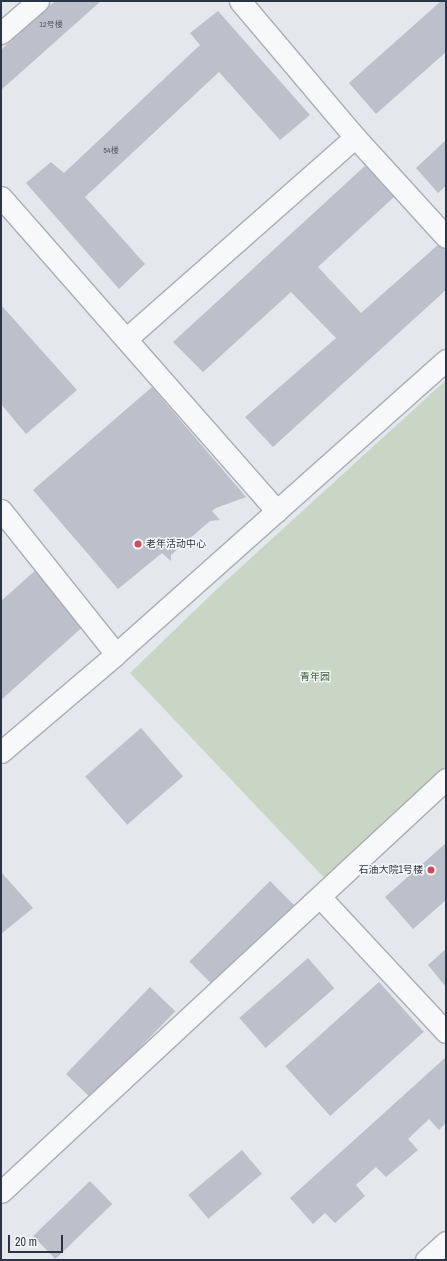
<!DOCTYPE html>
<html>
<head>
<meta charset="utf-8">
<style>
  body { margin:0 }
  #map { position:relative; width:447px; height:1261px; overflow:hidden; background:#e4e7ec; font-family:"Archivo Narrow","Noto Sans SC",sans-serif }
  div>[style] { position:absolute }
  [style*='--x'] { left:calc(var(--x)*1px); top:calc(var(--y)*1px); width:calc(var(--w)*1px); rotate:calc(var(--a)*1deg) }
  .green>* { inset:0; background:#c9d6c5 }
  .building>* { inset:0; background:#bbc0ca; transform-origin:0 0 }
  .roads { filter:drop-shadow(1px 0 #a9aeb7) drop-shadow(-1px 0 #a9aeb7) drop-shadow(0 1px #a9aeb7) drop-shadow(0 -1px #a9aeb7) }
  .minor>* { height:21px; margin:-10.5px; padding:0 10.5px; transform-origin:10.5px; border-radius:10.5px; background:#f7f8fa }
  .dots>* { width:11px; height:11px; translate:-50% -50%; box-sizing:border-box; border:2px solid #f4f6f9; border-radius:50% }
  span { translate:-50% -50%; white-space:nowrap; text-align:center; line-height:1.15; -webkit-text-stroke:3px #f4f6f9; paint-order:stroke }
  .number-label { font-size:8px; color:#4f5766 }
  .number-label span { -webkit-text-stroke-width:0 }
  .poi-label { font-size:10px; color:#2b3445 }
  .left { translate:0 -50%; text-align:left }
  .right { translate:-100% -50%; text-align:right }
  .park-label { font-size:10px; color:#3f6138 }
  .frame { position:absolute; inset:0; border:2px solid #2b3445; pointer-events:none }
  .scale { position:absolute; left:8px; top:1235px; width:55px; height:18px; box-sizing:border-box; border:2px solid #2b3445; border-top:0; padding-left:5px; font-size:12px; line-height:14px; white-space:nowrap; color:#2b3445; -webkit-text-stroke:3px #f4f6f9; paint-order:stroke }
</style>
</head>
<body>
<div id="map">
  <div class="green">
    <div style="clip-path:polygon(446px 380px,446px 779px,332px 886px,130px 673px,217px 589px)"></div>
  </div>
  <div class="building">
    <div style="clip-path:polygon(55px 1px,101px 1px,1px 90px,1px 50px)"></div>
    <div style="clip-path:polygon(441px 1px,446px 1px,446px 52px,376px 114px,349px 83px)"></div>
    <div style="clip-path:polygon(218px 11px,310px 115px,280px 140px,219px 72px,85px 197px,145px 264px,119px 289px,26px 183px,51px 162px,64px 173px,200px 45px,190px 33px)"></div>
    <div style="clip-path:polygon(446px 140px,446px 186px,438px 193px,416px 168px)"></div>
    <div style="clip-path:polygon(366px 165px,395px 196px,318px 267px,361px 313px,439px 244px,446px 251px,446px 290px,273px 447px,245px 417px,336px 338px,291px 292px,203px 372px,173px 342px)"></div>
    <div style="clip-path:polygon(1px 305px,77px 390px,26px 434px,1px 404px)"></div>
    <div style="clip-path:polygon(152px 387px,246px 497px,216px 508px,212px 511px,220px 520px,210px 521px,171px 555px,171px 561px,162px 553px,118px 589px,33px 490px)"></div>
    <div style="clip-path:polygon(37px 569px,86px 624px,1px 700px,1px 601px)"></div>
    <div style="left:141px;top:728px;width:64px;height:74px;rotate:49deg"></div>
    <div style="clip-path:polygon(446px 843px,446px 900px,413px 929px,385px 897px)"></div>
    <div style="clip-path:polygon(1px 872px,33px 908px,1px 934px)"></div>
    <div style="left:270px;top:881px;width:34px;height:114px;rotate:45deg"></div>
    <div style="clip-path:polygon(446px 949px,446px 987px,428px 965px)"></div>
    <div style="left:308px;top:958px;width:40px;height:91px;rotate:49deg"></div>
    <div style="left:379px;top:982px;width:67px;height:126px;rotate:48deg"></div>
    <div style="left:150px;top:987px;width:35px;height:121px;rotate:44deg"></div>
    <div style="clip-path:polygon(446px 1057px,446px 1123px,439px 1130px,429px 1119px,408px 1139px,418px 1150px,386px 1177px,376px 1167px,356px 1185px,365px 1196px,335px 1223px,325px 1213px,313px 1224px,290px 1198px)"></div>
    <div style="left:242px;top:1150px;width:31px;height:70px;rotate:50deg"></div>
    <div style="left:90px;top:1181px;width:32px;height:79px;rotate:46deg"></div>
  </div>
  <div class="roads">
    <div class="minor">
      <div style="--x:240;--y:1;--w:178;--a:49.8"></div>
      <div style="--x:355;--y:137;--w:135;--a:47.7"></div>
      <div style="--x:1;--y:33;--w:49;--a:-40.9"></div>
      <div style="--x:1;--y:197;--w:418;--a:48.7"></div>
      <div style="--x:126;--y:339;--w:305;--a:-41.4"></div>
      <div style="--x:1;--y:510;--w:184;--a:51.4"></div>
      <div style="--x:1;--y:752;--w:151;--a:-40.4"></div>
      <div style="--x:116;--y:654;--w:442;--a:-41.7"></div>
      <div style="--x:320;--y:897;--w:185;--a:47"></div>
      <div style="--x:1;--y:1192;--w:607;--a:-42.86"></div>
      <div style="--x:426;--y:1260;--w:27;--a:-42"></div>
    </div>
  </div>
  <div class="dots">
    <div style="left:138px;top:544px;background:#d1495b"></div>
    <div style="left:431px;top:870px;background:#d1495b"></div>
  </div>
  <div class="number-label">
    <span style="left:51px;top:25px">12号楼</span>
    <span style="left:111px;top:151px">54楼</span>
  </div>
  <div class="poi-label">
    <span class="left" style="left:146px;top:544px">老年活动中心</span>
    <span class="right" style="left:423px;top:870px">石油大院1号楼</span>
  </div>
  <div class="park-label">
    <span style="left:315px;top:677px">青年园</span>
  </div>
  <div class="frame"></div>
  <div class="scale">20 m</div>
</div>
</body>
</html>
